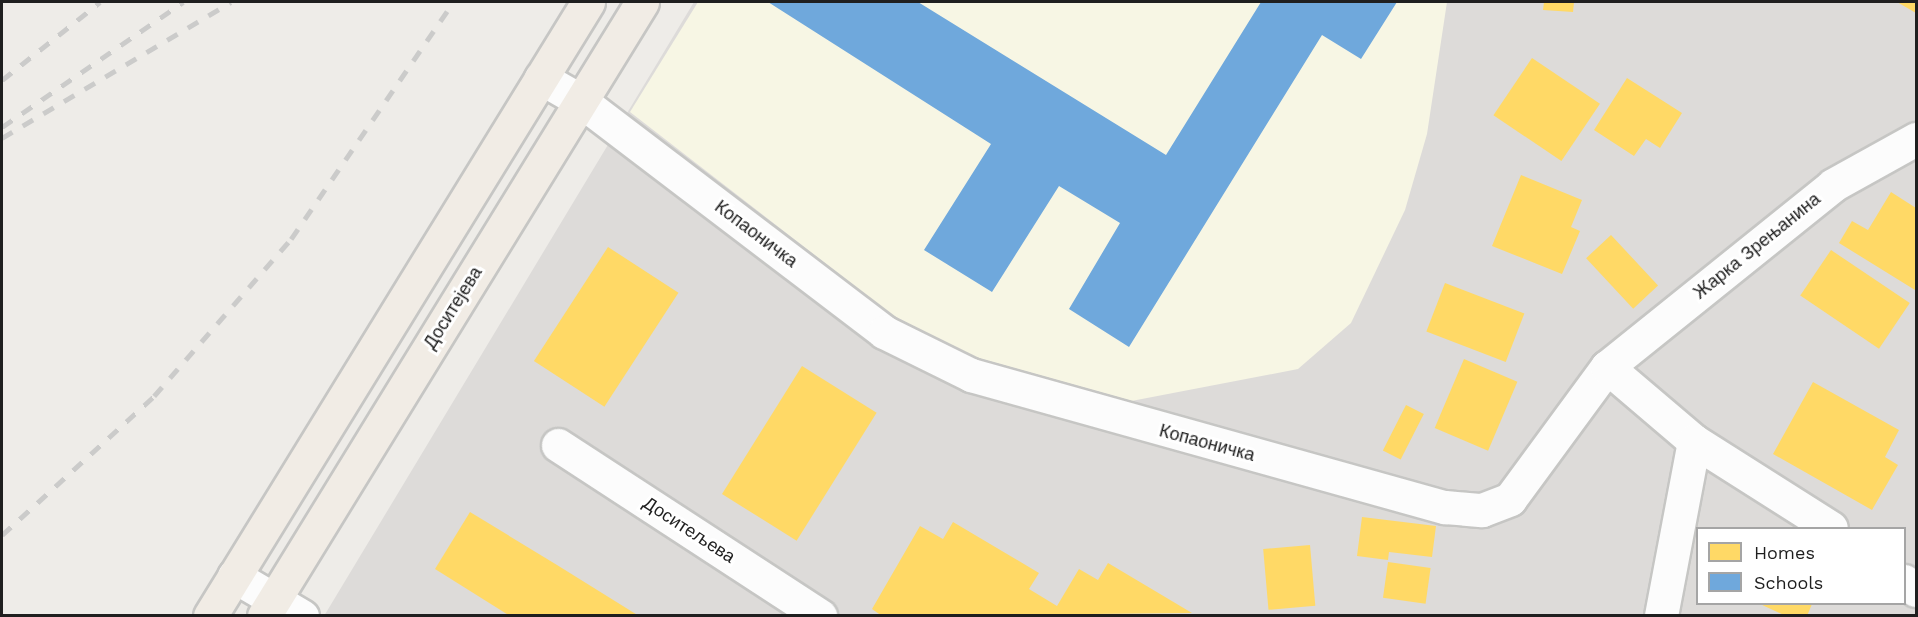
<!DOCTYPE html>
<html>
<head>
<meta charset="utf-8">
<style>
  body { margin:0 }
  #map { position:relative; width:1918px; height:617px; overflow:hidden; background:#eeece8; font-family:"Work Sans",sans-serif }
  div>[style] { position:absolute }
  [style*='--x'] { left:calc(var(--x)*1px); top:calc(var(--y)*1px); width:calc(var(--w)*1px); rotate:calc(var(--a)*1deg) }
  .residential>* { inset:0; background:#dddbd9 }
  .education>* { inset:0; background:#f7f6e4 }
  .homes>* { inset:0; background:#ffd966; transform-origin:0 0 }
  .schools>* { inset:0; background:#6fa8dc }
  .roads { filter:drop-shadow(2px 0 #c6c6c4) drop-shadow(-2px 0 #c6c6c4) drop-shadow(0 2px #c6c6c4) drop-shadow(0 -2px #c6c6c4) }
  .minor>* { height:33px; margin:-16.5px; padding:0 16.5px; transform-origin:16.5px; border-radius:16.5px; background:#fcfcfc }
  .primary>* { height:33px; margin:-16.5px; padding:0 16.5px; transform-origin:16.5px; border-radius:16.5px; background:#f1ece5 }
  .rail>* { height:4.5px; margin-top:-2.25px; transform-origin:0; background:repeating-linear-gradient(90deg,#cbcbca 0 12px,transparent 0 24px) }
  span { translate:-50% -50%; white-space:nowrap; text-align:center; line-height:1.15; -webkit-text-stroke:6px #fff; paint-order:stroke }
  .street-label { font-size:18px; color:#1f1f1f }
  .frame { position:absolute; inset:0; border:3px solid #1f1f1f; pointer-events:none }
  .legend { position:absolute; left:1696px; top:527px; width:210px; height:78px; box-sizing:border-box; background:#fff; border:2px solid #a5a5a5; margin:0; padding:8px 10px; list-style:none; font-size:18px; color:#1f1f1f }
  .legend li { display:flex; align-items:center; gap:12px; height:30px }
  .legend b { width:30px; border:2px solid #a5a5a5 }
</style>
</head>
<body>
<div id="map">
  <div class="residential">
    <div style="clip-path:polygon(evenodd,694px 2px,1916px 2px,1916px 615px,324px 616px,694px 2px,1698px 528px,1904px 528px,1904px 604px,1698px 604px,1698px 528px)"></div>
  </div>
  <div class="education">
    <div style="clip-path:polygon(698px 2px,1447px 2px,1427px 134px,1405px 210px,1351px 323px,1298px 369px,1121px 403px,973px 357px,892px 315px,630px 112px)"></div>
  </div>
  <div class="homes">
    <div style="clip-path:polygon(1544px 2px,1574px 2px,1573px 12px,1543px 10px)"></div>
    <div style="clip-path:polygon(1897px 2px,1916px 2px,1916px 13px)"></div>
    <div style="left:1532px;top:58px;width:82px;height:69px;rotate:34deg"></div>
    <div style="clip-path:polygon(1627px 78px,1682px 113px,1660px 148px,1646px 139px,1634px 156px,1594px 130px)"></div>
    <div style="clip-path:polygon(1521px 175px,1582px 200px,1571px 227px,1580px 231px,1562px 274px,1492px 246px)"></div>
    <div style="clip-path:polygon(1891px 192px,1916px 208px,1915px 290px,1839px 243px,1852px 221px,1868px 230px)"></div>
    <div style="left:1611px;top:235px;width:69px;height:34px;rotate:47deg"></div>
    <div style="left:608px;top:247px;width:84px;height:136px;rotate:33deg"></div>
    <div style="left:1831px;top:250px;width:95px;height:55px;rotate:34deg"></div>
    <div style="left:1445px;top:283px;width:85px;height:52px;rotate:21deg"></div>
    <div style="left:1464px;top:359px;width:58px;height:75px;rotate:23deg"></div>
    <div style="left:802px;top:366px;width:88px;height:151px;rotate:32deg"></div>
    <div style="clip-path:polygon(1813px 382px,1899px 430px,1885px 457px,1898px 465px,1872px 510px,1773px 454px)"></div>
    <div style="left:1406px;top:405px;width:20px;height:51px;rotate:27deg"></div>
    <div style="clip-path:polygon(470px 512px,557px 565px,639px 616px,510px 616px,435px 569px)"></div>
    <div style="clip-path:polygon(1362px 517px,1436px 526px,1432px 557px,1389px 552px,1388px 560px,1357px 556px)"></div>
    <div style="clip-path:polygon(953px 522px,1039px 573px,1029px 589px,1057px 606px,1079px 569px,1098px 580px,1108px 563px,1192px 613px,882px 616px,872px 609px,920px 526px,943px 539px)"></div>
    <div style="left:1310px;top:545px;width:61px;height:47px;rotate:85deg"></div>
    <div style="left:1388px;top:562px;width:43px;height:36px;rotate:8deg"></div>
    <div style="clip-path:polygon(1760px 604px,1812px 604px,1807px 616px,1786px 616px)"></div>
  </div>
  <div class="schools">
    <div style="clip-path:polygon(768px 2px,918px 2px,1166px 155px,1261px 2px,1397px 2px,1361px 59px,1322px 35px,1129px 347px,1069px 309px,1120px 223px,1059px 186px,992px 292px,924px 250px,991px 144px)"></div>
  </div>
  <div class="roads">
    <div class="minor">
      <div style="--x:541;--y:78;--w:46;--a:29.9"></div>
      <div style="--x:581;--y:101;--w:381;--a:37.3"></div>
      <div style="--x:884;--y:332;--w:97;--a:26.3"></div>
      <div style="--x:971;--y:375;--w:492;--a:15.6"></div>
      <div style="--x:1445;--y:507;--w:37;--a:5"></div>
      <div style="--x:1482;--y:510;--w:30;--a:-21"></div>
      <div style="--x:1510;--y:499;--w:164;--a:-53.7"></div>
      <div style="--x:1607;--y:367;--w:290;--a:-38.8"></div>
      <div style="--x:1833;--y:185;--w:95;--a:-29"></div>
      <div style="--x:1607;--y:367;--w:114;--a:40.4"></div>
      <div style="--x:1694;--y:441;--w:178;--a:100.7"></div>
      <div style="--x:1694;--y:441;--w:162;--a:32.4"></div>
      <div style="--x:558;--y:445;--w:313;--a:33.1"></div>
      <div style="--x:234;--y:576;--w:79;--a:30.5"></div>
      <div style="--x:1904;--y:581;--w:15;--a:37"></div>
    </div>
    <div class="primary">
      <div style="--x:210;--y:616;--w:721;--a:-58.38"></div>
      <div style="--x:264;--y:616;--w:721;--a:-58.38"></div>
    </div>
  </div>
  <div class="rail">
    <div style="--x:2;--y:80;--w:125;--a:-38.5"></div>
    <div style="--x:2;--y:127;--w:220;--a:-34.6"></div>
    <div style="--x:2;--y:138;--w:266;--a:-30.7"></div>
    <div style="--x:2;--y:535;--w:206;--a:-42.4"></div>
    <div style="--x:154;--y:396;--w:208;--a:-48.9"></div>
    <div style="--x:291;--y:239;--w:287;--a:-55.6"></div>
  </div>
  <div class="street-label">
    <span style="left:756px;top:234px;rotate:37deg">Копаоничка</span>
    <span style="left:1757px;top:246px;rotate:-39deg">Жарка Зрењанина</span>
    <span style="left:453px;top:308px;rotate:-58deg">Доситејева</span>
    <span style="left:1207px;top:443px;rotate:15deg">Копаоничка</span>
    <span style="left:689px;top:530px;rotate:33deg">Доситељева</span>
  </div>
  <div class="frame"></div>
  <ul class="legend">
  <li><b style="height:16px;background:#ffd966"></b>Homes</li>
  <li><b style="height:16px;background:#6fa8dc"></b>Schools</li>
  </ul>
</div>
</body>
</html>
